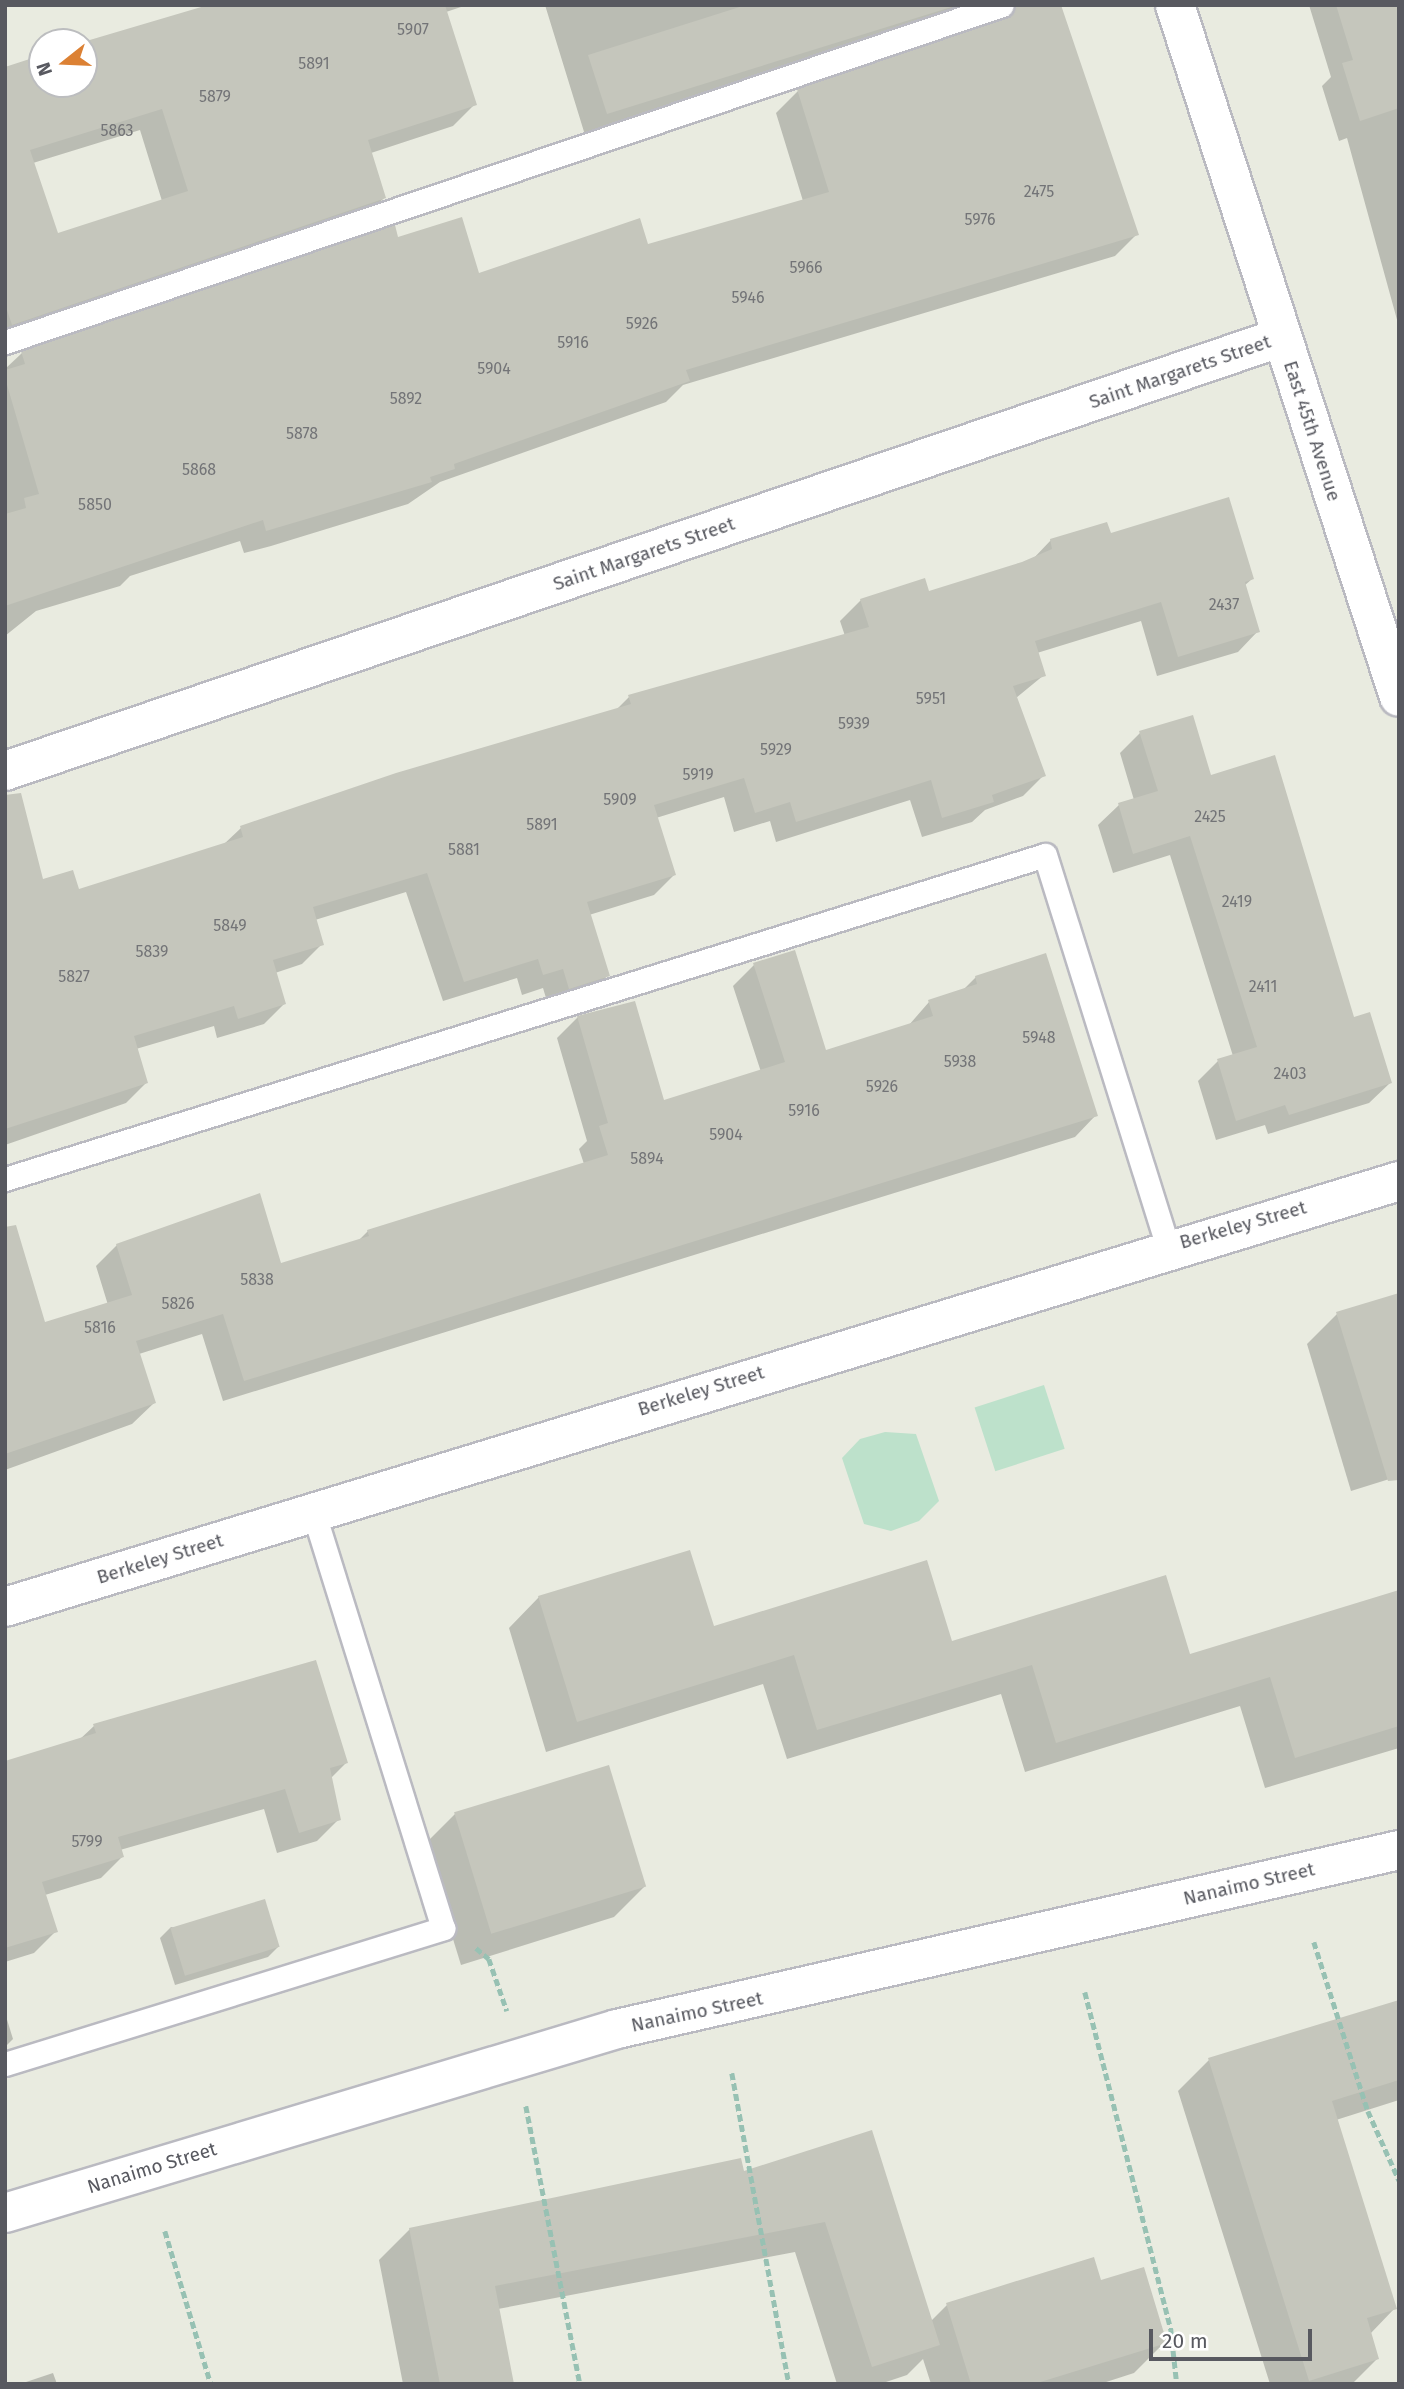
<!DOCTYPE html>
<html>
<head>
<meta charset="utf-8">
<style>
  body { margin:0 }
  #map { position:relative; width:1404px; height:2389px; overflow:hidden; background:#e9ebe0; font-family:"Fira Sans",sans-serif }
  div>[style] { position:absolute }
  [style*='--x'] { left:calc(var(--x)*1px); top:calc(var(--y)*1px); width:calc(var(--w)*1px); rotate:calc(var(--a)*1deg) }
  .green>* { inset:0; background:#bde1cb; transform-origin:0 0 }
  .shadow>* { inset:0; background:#0003 }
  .building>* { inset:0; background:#c5c6bc; transform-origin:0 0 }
  .path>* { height:4.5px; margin-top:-2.25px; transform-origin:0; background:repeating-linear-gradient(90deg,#97c1b3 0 7px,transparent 0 10.5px) }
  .roads { filter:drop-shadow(2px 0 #babac1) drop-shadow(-2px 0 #babac1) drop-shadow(0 2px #babac1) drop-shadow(0 -2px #babac1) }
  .lane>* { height:23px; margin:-11.5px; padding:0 11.5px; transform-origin:11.5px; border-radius:11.5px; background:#fff }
  .street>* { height:38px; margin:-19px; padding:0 19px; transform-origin:19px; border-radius:19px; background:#fff }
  span { translate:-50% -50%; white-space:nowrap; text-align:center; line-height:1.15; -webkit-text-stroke:7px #fff; paint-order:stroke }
  .number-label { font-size:16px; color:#737477 }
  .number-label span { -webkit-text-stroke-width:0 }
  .street-label { font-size:19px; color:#585960 }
  .frame { position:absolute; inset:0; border:7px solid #585960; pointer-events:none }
  .north { position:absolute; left:28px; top:28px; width:70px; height:70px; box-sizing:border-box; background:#fff; border:2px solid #bcbdbf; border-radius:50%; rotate:252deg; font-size:19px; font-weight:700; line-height:28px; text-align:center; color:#585960 }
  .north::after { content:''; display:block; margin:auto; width:24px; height:32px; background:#dc8134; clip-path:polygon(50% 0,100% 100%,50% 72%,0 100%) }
  .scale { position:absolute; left:1149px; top:2329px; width:163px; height:32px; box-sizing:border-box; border:4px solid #585960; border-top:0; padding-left:9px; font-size:21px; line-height:24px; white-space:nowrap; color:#585960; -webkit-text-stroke:5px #fff; paint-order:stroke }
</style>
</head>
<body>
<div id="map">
  <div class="green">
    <div style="left:1044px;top:1385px;width:67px;height:73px;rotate:72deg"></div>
    <div style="clip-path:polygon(885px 1432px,916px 1434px,939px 1501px,919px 1521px,891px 1531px,864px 1524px,842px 1458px,860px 1439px)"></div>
  </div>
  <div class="shadow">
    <div style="clip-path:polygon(evenodd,214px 5px,467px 5px,446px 12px,475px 104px,453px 126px,371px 153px,384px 198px,362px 220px,5px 341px,5px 71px,42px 60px,42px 84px,84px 84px,214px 5px,140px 130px,162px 201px,56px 236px,33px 163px,140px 130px)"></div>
    <div style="clip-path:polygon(545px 5px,1060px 5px,1137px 234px,1115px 256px,683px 385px,666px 402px,440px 482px,408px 504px,271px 546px,244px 553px,240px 541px,130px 576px,120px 586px,36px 611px,5px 636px,5px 369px,22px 353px,397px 239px,477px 275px,647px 246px,803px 201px,776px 113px,798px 91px,992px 25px,989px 16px,585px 135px)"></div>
    <div style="clip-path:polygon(1309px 5px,1399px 5px,1399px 327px,1347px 138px,1339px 141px,1322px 86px,1331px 77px)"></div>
    <div style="clip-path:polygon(1110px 535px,1252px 579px,1244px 586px,1258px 631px,1238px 652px,1157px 676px,1141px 621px,1037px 653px,1044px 675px,1016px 698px,1044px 775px,1023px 796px,985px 810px,972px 822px,922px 837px,910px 800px,776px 842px,770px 821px,734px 832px,724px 797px,656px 818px,674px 875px,654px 895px,589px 915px,608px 975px,588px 996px,549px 1008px,543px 988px,522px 995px,517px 978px,443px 1001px,406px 892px,315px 920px,322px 944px,302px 964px,275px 973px,284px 1004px,264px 1024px,217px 1038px,214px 1026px,136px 1049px,146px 1083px,126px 1103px,5px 1145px,5px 895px,77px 891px,223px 845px,241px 828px,616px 710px,629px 697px,845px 636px,840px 621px,861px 600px,928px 593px,1031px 561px,1051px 540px)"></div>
    <div style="clip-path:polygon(1140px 733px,1210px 777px,1390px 1083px,1369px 1103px,1268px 1134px,1265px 1125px,1216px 1140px,1198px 1081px,1218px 1061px,1233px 1056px,1170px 855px,1113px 873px,1098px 825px,1119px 805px,1134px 800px,1120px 753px)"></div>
    <div style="clip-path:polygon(754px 965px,824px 1052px,909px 1025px,929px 1002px,962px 991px,976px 977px,1096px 1115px,1075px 1137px,223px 1401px,202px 1334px,139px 1354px,154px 1403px,132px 1424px,5px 1470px,5px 1287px,44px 1324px,108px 1305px,96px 1266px,117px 1245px,280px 1266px,357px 1242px,368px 1231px,584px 1164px,579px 1149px,587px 1141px,557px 1038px,578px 1017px,663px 1103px,761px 1072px,733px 986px)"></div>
    <div style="clip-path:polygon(1337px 1314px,1399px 1476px,1351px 1491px,1307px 1344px)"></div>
    <div style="clip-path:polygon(1399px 1591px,1399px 1748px,1265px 1788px,1240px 1706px,1025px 1772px,1001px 1694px,787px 1759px,763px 1684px,546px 1752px,509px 1628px,539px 1597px,713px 1628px,1189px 1656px)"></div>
    <div style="clip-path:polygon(94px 1726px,346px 1763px,330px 1779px,339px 1819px,317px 1841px,277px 1853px,264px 1809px,120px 1850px,122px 1857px,101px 1878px,45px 1895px,56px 1931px,34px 1953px,5px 1962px,5px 1763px,79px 1740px)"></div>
    <div style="clip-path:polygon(455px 1814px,644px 1887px,614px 1917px,461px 1965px,424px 1845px)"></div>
    <div style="clip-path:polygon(171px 1927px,278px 1947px,268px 1957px,175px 1985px,160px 1938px)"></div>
    <div style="clip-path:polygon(1399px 2002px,1399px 2100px,1336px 2120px,1395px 2308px,1370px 2334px,1377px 2359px,1352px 2384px,1270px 2384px,1178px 2091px,1209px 2060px)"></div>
    <div style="clip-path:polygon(5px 2013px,13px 2039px,5px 2047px)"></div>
    <div style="clip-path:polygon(871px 2132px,931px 2321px,947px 2305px,1100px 2282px,1165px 2342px,1134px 2373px,1100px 2384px,931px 2384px,923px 2359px,907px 2375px,880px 2384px,837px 2384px,795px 2252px,498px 2309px,512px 2384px,403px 2384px,379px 2260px,410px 2229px,742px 2174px)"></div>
    <div style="clip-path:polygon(53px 2373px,57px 2384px,20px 2384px)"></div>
  </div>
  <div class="building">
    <div style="clip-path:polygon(evenodd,208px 5px,445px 5px,477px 105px,368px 140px,386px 198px,12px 325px,5px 304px,5px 67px,42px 55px,42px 84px,84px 84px,83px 42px,208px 5px,162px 109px,188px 191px,58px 233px,30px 150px,162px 109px)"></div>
    <div style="clip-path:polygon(746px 5px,958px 5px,607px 114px,588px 55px)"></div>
    <div style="clip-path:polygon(1016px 5px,1061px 5px,1139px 235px,686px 370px,690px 381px,454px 464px,455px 469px,430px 477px,432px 482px,266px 531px,263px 520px,5px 606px,5px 514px,26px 508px,24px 498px,39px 494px,5px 378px,5px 370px,25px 364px,21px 351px,395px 225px,398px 237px,462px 217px,479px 273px,640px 218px,648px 244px,829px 192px,797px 89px,1006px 18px)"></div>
    <div style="clip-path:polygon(1336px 5px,1399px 5px,1399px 108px,1360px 121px,1342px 63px,1353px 60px)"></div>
    <div style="clip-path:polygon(1229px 497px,1254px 579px,1245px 582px,1260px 632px,1178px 657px,1161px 602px,1035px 641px,1046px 676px,1013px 686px,1046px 776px,992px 795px,994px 802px,942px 818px,931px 780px,796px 822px,790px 802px,755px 813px,744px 778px,654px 805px,676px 875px,587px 902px,610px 976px,569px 989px,563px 969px,543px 975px,538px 959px,464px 982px,427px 873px,313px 907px,324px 945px,273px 960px,286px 1004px,238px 1019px,234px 1006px,134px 1036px,148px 1083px,5px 1129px,5px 795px,21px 793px,43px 879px,73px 870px,79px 889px,243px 837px,240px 826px,396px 773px,631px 704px,628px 695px,869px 627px,860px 599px,925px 578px,929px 591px,1022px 562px,1052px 549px,1050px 539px,1107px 522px,1111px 533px)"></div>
    <div style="clip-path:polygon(1193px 715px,1211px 775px,1275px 755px,1354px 1017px,1370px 1012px,1392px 1083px,1289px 1115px,1285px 1105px,1236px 1121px,1217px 1059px,1257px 1047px,1190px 836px,1133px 854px,1118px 803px,1158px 791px,1139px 731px)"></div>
    <div style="clip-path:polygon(795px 950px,826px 1050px,933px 1016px,928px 1000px,977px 984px,975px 976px,1046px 953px,1098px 1116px,244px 1381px,223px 1314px,136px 1341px,156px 1403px,5px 1454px,5px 1227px,16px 1225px,45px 1322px,132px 1295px,116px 1244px,260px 1193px,281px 1263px,369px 1236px,367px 1230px,608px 1155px,599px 1126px,608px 1123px,577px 1016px,635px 1001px,664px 1100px,785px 1062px,753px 963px)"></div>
    <div style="clip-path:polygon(1399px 1293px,1399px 1480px,1388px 1481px,1336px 1312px)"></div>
    <div style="clip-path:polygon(690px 1550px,714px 1626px,927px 1560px,952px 1641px,1166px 1575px,1190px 1654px,1399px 1590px,1399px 1726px,1295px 1758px,1270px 1677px,1056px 1743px,1032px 1665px,817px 1730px,794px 1655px,577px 1722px,538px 1596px)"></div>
    <div style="clip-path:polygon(316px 1660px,348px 1763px,330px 1768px,341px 1820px,299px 1833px,285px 1789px,118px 1837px,124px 1857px,42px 1882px,58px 1932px,5px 1948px,5px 1761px,96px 1733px,93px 1724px)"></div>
    <div style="left:609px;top:1765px;width:127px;height:162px;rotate:73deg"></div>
    <div style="left:265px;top:1899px;width:50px;height:99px;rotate:73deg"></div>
    <div style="clip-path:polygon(1399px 2000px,1399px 2080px,1332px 2101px,1397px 2309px,1367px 2318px,1379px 2359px,1309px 2381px,1208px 2058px)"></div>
    <div style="clip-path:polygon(872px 2130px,940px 2345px,872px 2367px,825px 2222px,495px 2286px,514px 2384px,440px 2384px,409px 2228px,741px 2158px,744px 2171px)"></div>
    <div style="clip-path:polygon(1094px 2257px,1101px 2280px,1144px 2267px,1167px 2343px,1034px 2384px,971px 2384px,946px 2303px)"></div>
  </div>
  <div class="path">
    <div style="--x:1314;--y:1942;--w:177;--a:72.3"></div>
    <div style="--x:1368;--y:2111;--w:76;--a:65.8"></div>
    <div style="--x:476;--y:1948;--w:17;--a:40"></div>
    <div style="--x:489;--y:1959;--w:55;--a:70.9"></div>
    <div style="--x:1085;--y:1992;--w:349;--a:75.7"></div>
    <div style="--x:1171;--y:2330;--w:54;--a:83.7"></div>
    <div style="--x:732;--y:2073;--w:316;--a:79.6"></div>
    <div style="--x:526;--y:2106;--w:283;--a:79"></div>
    <div style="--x:165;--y:2231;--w:160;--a:73.3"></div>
  </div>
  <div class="roads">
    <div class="lane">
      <div style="--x:5;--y:342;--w:1052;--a:-18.68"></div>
      <div style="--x:5;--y:1179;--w:1089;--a:-17.3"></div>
      <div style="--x:1045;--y:855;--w:411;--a:72.6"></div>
      <div style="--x:5;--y:2064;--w:459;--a:-17.2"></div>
      <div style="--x:443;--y:1928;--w:437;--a:-107.3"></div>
    </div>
    <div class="street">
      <div style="--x:1175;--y:5;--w:727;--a:72.06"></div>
      <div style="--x:5;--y:771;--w:1349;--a:-18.77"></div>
      <div style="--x:5;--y:1607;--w:1458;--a:-16.99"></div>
      <div style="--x:5;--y:2213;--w:639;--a:-16.73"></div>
      <div style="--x:617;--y:2029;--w:802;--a:-12.89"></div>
    </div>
  </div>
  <div class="number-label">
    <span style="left:413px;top:30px">5907</span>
    <span style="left:314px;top:64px">5891</span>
    <span style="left:215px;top:97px">5879</span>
    <span style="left:117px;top:131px">5863</span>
    <span style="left:1039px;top:192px">2475</span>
    <span style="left:980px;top:220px">5976</span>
    <span style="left:806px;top:268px">5966</span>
    <span style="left:748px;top:298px">5946</span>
    <span style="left:642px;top:324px">5926</span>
    <span style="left:573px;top:343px">5916</span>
    <span style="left:494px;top:369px">5904</span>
    <span style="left:406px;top:399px">5892</span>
    <span style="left:302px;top:434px">5878</span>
    <span style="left:199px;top:470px">5868</span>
    <span style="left:95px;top:505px">5850</span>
    <span style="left:1224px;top:605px">2437</span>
    <span style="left:931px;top:699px">5951</span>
    <span style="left:854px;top:724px">5939</span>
    <span style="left:776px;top:750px">5929</span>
    <span style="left:698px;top:775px">5919</span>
    <span style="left:620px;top:800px">5909</span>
    <span style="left:1210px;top:817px">2425</span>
    <span style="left:542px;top:825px">5891</span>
    <span style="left:464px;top:850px">5881</span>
    <span style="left:1237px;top:902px">2419</span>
    <span style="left:230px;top:926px">5849</span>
    <span style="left:152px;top:952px">5839</span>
    <span style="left:74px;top:977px">5827</span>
    <span style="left:1263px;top:987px">2411</span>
    <span style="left:1039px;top:1038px">5948</span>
    <span style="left:960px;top:1062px">5938</span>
    <span style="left:1290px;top:1074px">2403</span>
    <span style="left:882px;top:1087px">5926</span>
    <span style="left:804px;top:1111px">5916</span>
    <span style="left:726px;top:1135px">5904</span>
    <span style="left:647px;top:1159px">5894</span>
    <span style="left:257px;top:1280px">5838</span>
    <span style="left:178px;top:1304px">5826</span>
    <span style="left:100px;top:1328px">5816</span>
    <span style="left:87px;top:1842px">5799</span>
  </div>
  <div class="street-label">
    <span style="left:1180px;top:372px;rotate:-19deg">Saint Margarets Street</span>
    <span style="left:1312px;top:431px;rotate:72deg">East 45th Avenue</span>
    <span style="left:644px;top:554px;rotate:-19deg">Saint Margarets Street</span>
    <span style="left:1243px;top:1225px;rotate:-16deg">Berkeley Street</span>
    <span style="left:701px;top:1391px;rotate:-17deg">Berkeley Street</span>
    <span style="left:160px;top:1559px;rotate:-17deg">Berkeley Street</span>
    <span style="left:1249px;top:1884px;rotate:-13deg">Nanaimo Street</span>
    <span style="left:697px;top:2012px;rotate:-12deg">Nanaimo Street</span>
    <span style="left:152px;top:2168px;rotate:-17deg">Nanaimo Street</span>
  </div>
  <div class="frame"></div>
  <div class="north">N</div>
  <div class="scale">20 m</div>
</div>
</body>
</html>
